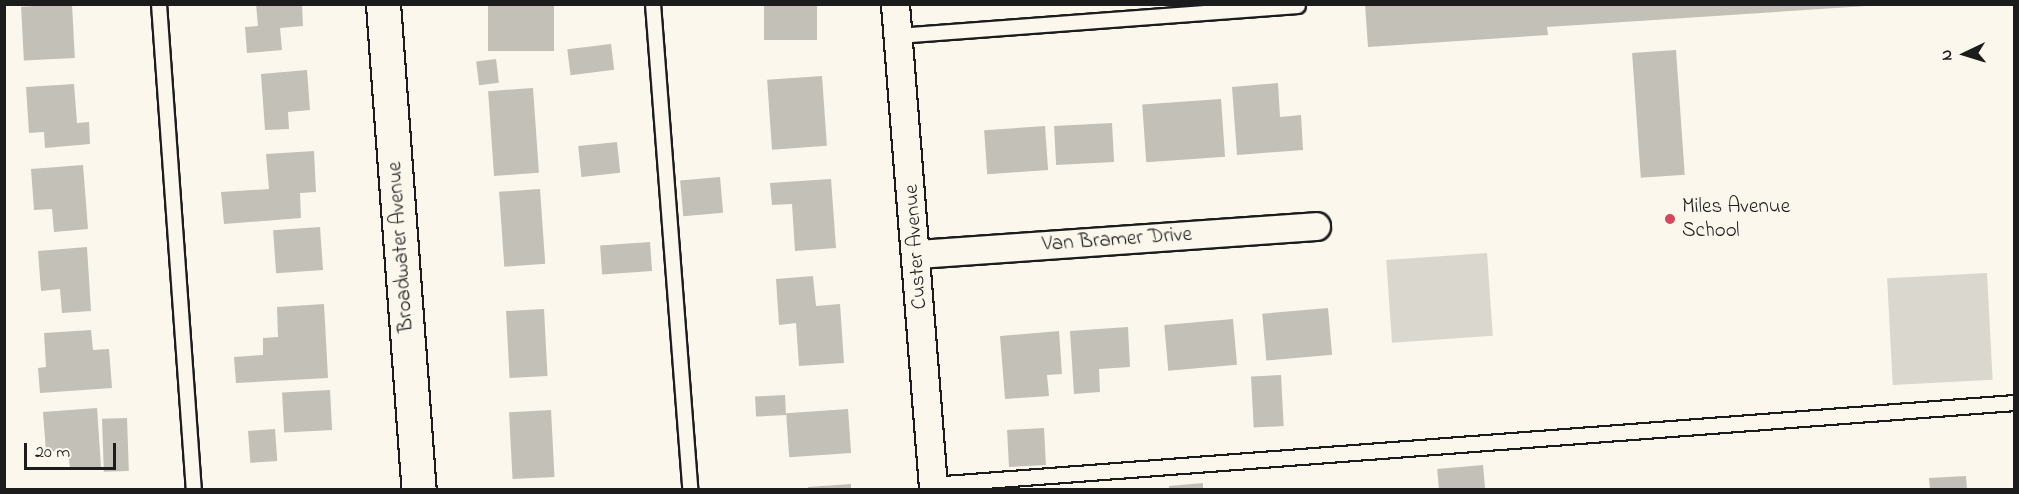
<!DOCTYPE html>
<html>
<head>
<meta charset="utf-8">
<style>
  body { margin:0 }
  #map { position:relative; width:2019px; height:494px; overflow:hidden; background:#fbf7ec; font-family:"Indie Flower",sans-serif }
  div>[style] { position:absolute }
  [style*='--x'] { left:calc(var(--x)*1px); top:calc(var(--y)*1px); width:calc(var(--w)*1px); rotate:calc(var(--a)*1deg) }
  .green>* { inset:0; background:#dad7ce; transform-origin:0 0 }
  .building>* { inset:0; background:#c3c0b8; transform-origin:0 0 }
  .roads { filter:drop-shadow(2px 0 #1c1c1c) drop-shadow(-2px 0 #1c1c1c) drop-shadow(0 2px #1c1c1c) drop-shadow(0 -2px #1c1c1c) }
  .lane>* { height:14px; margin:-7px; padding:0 7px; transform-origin:7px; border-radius:7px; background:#fbf7ec }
  .street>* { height:27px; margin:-13.5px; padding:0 13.5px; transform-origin:13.5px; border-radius:13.5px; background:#fbf7ec }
  .secondary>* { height:33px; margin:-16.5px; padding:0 16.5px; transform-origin:16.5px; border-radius:16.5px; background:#fbf7ec }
  .dots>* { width:16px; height:16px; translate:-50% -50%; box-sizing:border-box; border:3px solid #fbf7ec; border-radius:50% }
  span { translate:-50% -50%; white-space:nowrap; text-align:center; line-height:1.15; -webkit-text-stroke:4.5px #fbf7ec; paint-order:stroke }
  .poi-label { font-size:21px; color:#1c1c1c }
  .left { translate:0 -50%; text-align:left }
  .street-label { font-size:21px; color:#1c1c1c }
  .frame { position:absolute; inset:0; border:6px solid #1c1c1c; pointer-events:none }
  .north { position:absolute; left:1935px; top:24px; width:60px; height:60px; -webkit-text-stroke:4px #fbf7ec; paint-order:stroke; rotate:266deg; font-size:16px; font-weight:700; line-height:24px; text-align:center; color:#1c1c1c }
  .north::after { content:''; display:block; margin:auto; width:21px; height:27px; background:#1c1c1c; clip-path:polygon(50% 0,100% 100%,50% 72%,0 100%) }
  .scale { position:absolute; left:24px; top:443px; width:92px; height:27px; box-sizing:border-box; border:3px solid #1c1c1c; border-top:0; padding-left:8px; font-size:18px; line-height:21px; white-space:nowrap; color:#1c1c1c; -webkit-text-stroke:4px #fbf7ec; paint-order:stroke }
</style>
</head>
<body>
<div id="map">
  <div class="green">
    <div style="left:1487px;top:253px;width:83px;height:101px;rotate:86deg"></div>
    <div style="left:1987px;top:273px;width:107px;height:100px;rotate:87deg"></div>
  </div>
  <div class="building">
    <div style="left:72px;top:4px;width:54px;height:51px;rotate:87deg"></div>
    <div style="clip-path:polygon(256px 4px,302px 4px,303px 26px,280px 28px,282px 50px,247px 53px,245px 27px,258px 26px)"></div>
    <div style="left:488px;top:4px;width:66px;height:47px"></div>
    <div style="left:764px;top:4px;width:53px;height:36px"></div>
    <div style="clip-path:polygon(1365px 4px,1866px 4px,1866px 6px,1547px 27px,1548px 35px,1368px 47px)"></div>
    <div style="left:611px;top:44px;width:26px;height:44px;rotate:83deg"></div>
    <div style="left:1676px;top:50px;width:125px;height:44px;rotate:86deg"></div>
    <div style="left:496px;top:59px;width:24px;height:20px;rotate:83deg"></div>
    <div style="clip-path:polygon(307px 70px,310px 110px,288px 112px,289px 129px,265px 130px,261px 74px)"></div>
    <div style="left:822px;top:76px;width:70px;height:55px;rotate:86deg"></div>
    <div style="clip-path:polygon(1278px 83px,1280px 117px,1301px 115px,1303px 150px,1237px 155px,1232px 87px)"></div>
    <div style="clip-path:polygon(74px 84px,77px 123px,89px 122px,90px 144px,45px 148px,44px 132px,29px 133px,26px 87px)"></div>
    <div style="left:533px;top:88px;width:85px;height:45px;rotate:86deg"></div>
    <div style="left:1221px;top:99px;width:58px;height:79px;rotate:86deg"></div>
    <div style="left:1112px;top:123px;width:39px;height:58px;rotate:87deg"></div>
    <div style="left:1045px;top:126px;width:44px;height:61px;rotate:86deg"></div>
    <div style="left:617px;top:142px;width:31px;height:39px;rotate:84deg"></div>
    <div style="clip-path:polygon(314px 151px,316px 192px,300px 193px,301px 218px,224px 224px,221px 192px,269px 189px,266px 154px)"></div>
    <div style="clip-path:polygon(83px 165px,88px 229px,54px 232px,52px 209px,34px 210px,31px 169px)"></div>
    <div style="left:720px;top:177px;width:36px;height:40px;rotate:85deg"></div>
    <div style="clip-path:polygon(831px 179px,836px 248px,795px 251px,792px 204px,772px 205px,770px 183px)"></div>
    <div style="left:540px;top:189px;width:75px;height:41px;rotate:86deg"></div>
    <div style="left:320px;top:227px;width:43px;height:47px;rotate:86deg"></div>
    <div style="left:650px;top:242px;width:29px;height:50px;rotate:86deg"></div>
    <div style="clip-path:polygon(87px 247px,91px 311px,62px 313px,60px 289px,41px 291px,38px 251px)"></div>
    <div style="clip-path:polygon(813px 276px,816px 306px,840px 304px,844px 363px,799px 366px,796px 323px,779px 325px,776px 279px)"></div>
    <div style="clip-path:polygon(324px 304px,328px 378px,236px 383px,234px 357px,263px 355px,263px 338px,278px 337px,277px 307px)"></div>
    <div style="left:1328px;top:308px;width:47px;height:66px;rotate:85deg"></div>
    <div style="left:544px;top:309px;width:67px;height:38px;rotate:87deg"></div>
    <div style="left:1233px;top:319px;width:46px;height:69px;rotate:85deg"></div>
    <div style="clip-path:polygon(1128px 327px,1130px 367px,1099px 369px,1100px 392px,1074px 394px,1070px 331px)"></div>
    <div style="clip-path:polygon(91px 330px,93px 350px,109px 349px,112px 388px,40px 393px,38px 368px,46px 367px,44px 333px)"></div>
    <div style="clip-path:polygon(1059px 331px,1062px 374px,1047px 375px,1049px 396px,1005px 399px,1000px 336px)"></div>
    <div style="left:1281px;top:375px;width:51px;height:30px;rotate:87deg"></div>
    <div style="left:330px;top:390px;width:40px;height:48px;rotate:87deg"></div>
    <div style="left:785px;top:395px;width:20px;height:30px;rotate:87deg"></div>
    <div style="clip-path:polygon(97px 408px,101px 467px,70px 469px,68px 450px,46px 452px,43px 412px)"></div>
    <div style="left:848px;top:409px;width:44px;height:62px;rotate:86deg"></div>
    <div style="left:551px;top:410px;width:67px;height:42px;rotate:87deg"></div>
    <div style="left:127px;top:418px;width:53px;height:25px;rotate:88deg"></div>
    <div style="left:1044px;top:428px;width:37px;height:37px;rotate:87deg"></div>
    <div style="left:275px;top:429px;width:32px;height:27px;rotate:86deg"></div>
    <div style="left:1483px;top:465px;width:25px;height:46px;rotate:85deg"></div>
    <div style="clip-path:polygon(1966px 476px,1967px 490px,1930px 490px,1929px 478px)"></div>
    <div style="clip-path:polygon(1203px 483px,1203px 490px,1169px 490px,1169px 486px)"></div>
    <div style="clip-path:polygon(851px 484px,851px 490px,809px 490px,808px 487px)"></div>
  </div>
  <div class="roads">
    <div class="lane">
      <div style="--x:159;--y:4;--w:487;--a:85.9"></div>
      <div style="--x:653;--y:4;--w:487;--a:85.6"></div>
      <div style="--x:898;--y:36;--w:401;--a:-4.3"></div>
      <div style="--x:932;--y:485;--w:1085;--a:-4.33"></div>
    </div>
    <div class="street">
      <div style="--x:895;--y:4;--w:487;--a:85.5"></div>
      <div style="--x:917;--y:254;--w:400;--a:-4"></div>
    </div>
    <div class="secondary">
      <div style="--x:383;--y:4;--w:487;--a:85.8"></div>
    </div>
  </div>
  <div class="dots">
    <div style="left:1670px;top:219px;background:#d1495b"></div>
  </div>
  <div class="poi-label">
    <span class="left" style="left:1682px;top:219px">Miles Avenue<br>School</span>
  </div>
  <div class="street-label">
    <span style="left:1117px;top:240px;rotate:-4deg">Van Bramer Drive</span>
    <span style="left:401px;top:247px;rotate:-94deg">Broadwater Avenue</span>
    <span style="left:916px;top:247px;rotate:-94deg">Custer Avenue</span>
  </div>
  <div class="frame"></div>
  <div class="north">N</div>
  <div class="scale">20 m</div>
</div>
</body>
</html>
